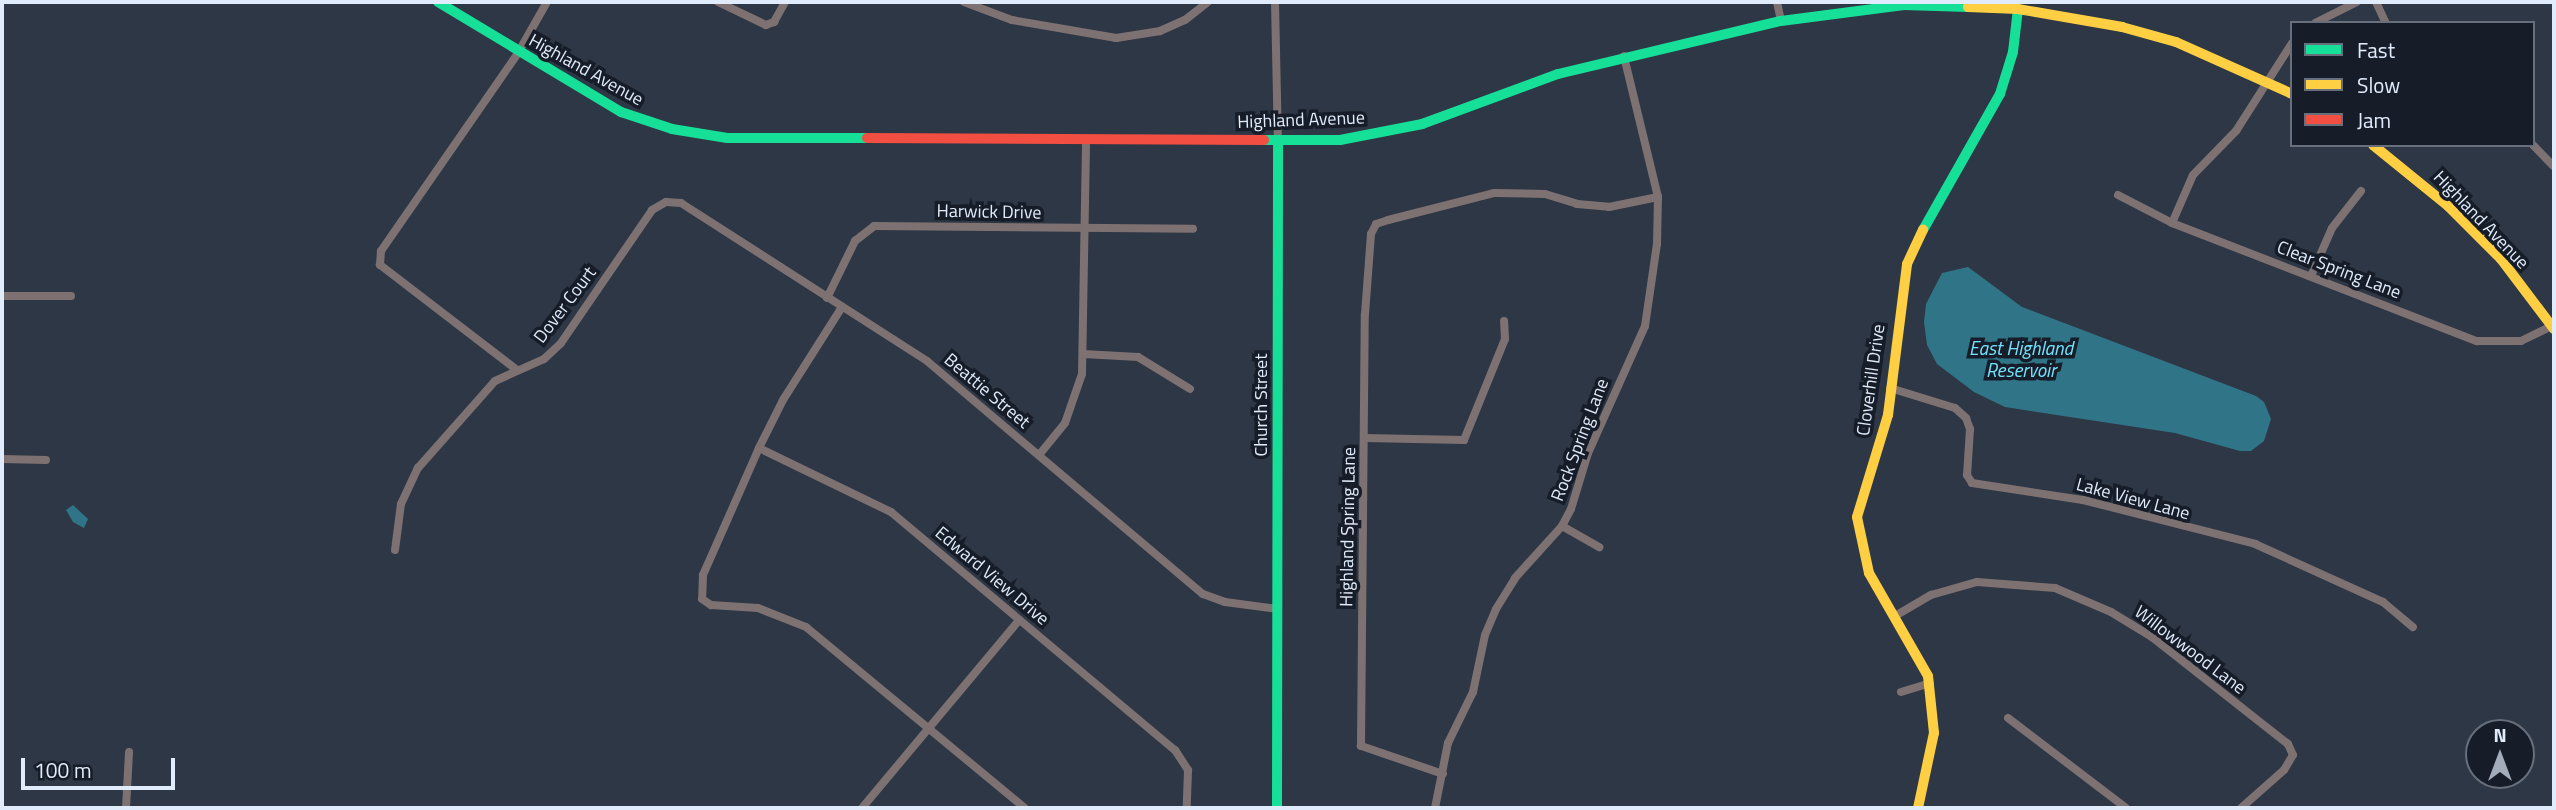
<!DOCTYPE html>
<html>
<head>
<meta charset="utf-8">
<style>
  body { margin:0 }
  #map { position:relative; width:2556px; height:810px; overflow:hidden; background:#2e3745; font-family:"Titillium Web",sans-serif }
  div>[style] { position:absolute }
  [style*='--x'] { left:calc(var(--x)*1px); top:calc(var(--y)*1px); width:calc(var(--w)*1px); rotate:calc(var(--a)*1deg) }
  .water>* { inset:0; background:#307587 }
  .street>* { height:8px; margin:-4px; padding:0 4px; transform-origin:4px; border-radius:4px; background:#7e7171 }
  .fast>* { height:10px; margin:-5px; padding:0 5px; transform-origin:5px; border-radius:5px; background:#16e098 }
  .slow>* { height:10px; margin:-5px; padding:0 5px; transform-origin:5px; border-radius:5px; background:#ffcf43 }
  .jam>* { height:10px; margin:-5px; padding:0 5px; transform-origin:5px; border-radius:5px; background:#f24e42 }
  span { translate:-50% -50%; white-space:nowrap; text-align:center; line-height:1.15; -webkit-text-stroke:7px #161d28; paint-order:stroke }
  .street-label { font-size:18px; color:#e0ebfb }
  .water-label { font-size:19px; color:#73e2fd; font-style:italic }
  .frame { position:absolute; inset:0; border:4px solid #e0ebfb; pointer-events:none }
  .legend { position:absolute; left:2290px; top:21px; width:245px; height:126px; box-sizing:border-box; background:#161d28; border:2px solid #676f7c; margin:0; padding:9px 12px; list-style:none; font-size:21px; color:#e0ebfb }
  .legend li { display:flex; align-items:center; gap:14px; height:35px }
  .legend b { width:35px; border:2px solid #676f7c }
  .north { position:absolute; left:2465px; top:719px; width:70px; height:70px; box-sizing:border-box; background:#161d28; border:2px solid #676f7c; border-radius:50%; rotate:0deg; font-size:19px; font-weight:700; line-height:28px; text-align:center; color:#e0ebfb }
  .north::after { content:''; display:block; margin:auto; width:24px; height:32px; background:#a2acbb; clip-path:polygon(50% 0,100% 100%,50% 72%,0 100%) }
  .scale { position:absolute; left:21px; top:758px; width:154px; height:32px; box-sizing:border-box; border:4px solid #e0ebfb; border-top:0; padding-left:9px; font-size:21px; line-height:24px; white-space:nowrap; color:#e0ebfb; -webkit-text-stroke:5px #161d28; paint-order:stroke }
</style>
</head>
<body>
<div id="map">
  <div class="water">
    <div style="clip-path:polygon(1968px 267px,2022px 307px,2256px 396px,2264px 402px,2271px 419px,2264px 441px,2251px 451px,2240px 451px,2175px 433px,2005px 407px,1974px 392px,1937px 364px,1927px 345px,1924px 322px,1926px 304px,1942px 273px)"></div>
    <div style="clip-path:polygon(73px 505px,88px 519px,84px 528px,73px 522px,66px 510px)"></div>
  </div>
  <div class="street">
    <div style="--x:718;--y:2;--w:53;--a:25.6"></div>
    <div style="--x:766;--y:25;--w:9;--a:-21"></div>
    <div style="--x:774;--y:22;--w:23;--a:-61"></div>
    <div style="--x:964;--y:2;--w:51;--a:20.6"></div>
    <div style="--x:1012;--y:20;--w:106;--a:9.8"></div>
    <div style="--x:1116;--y:38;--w:45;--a:-9"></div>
    <div style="--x:1160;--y:31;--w:27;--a:-24"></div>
    <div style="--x:1185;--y:20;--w:29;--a:-38"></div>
    <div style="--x:1275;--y:2;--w:138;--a:88.8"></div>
    <div style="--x:1777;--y:2;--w:19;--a:78"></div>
    <div style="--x:2376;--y:2;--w:23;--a:65"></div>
    <div style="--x:2315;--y:23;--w:47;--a:-26.6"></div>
    <div style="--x:2533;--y:145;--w:30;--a:46"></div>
    <div style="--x:2118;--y:195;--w:61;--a:27.4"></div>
    <div style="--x:2172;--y:223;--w:327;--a:21.2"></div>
    <div style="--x:2477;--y:341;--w:44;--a:0"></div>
    <div style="--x:2521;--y:341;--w:34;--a:-26"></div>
    <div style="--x:2172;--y:223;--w:52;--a:-66.4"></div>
    <div style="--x:2193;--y:175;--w:62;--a:-45.7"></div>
    <div style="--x:2236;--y:131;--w:104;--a:-57.5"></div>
    <div style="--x:2311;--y:276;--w:52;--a:-66.4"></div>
    <div style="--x:2332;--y:228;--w:47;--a:-51.9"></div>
    <div style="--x:2;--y:296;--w:69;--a:0"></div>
    <div style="--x:827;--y:298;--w:64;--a:-63.8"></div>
    <div style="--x:855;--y:241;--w:24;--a:-38"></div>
    <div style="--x:874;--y:226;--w:319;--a:0.5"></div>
    <div style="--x:842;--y:307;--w:110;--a:122.4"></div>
    <div style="--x:783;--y:400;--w:54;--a:116.6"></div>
    <div style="--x:759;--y:448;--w:139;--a:113.8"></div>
    <div style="--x:703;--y:575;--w:24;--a:92"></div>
    <div style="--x:702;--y:599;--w:11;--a:34"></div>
    <div style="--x:711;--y:605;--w:47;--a:3.7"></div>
    <div style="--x:758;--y:608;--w:52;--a:21.6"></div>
    <div style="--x:806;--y:627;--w:284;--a:39.6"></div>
    <div style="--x:1083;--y:354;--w:55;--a:3.1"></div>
    <div style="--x:1138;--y:357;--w:61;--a:31.6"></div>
    <div style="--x:517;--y:370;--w:173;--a:-142.5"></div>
    <div style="--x:380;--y:265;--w:14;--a:-86"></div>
    <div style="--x:381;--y:251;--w:241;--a:-55.3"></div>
    <div style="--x:518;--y:53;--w:59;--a:-60.4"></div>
    <div style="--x:1890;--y:388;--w:68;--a:17.1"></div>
    <div style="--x:1955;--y:408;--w:15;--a:42"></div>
    <div style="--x:1966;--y:418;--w:12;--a:70"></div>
    <div style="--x:1970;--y:429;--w:46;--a:93.7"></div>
    <div style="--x:1967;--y:475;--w:9;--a:58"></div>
    <div style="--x:1972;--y:483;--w:112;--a:8.7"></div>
    <div style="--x:2083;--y:500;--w:178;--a:14.3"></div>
    <div style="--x:2255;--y:544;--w:141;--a:24.4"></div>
    <div style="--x:2383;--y:602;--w:39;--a:40"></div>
    <div style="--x:1365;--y:438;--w:99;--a:1.2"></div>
    <div style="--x:1464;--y:440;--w:109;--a:-67.9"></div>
    <div style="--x:1505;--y:339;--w:18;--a:-93"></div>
    <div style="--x:759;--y:448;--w:147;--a:25.9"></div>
    <div style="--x:891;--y:512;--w:371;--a:40"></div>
    <div style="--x:1175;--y:750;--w:24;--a:57"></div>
    <div style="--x:1188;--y:770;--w:38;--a:92"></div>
    <div style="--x:1039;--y:455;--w:41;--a:-50.9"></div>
    <div style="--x:1065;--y:423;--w:52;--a:-70.9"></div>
    <div style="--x:1082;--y:374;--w:235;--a:-89"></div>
    <div style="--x:2;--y:459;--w:44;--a:1.3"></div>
    <div style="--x:1562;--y:526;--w:43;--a:29.6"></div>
    <div style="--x:395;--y:550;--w:46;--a:-82.6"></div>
    <div style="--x:401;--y:504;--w:40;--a:-65"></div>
    <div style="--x:418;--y:468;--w:116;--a:-48.5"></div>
    <div style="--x:495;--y:381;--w:54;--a:-24.2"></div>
    <div style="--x:544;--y:359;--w:23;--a:-43"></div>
    <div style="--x:561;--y:343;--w:161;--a:-55.6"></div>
    <div style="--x:652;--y:210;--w:16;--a:-30"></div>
    <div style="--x:666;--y:202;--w:15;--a:4"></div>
    <div style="--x:681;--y:203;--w:292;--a:32.7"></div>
    <div style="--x:927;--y:361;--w:361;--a:40.2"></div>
    <div style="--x:1203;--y:594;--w:23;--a:20"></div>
    <div style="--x:1225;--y:602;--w:53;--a:7.5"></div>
    <div style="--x:1895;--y:616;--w:42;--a:-30.3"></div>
    <div style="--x:1931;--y:595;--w:48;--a:-15.8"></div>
    <div style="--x:1977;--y:582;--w:78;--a:4.4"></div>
    <div style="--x:2055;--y:588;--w:61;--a:23.2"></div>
    <div style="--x:2111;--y:612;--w:48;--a:31.4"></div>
    <div style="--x:2152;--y:637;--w:173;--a:38.2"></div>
    <div style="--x:2288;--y:744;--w:12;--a:66"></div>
    <div style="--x:2293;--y:755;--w:17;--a:121"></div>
    <div style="--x:2284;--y:770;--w:57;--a:138.5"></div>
    <div style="--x:1901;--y:692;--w:30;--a:-17"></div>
    <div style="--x:2008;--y:718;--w:148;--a:37.3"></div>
    <div style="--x:1443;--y:774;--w:87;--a:-161.1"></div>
    <div style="--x:1361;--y:746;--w:432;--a:-89.5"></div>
    <div style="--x:1365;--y:314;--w:80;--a:-85.7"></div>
    <div style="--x:1371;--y:234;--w:11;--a:-63"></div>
    <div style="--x:1376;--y:224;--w:13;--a:-18"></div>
    <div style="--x:1388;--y:220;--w:109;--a:-14.3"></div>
    <div style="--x:1494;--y:193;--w:51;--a:1.1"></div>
    <div style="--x:1545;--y:194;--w:34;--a:17"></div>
    <div style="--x:1577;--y:204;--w:32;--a:5"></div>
    <div style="--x:1609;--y:207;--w:50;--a:-11.5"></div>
    <div style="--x:126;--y:808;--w:56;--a:-86.9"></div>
    <div style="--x:862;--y:808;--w:245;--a:-50.1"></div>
    <div style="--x:1435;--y:808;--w:66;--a:-78.7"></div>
    <div style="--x:1448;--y:743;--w:57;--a:-63.9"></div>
    <div style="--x:1473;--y:692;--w:58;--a:-78.1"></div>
    <div style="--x:1485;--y:635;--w:28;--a:-67"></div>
    <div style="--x:1496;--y:609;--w:36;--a:-58"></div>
    <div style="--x:1515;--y:578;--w:70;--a:-47.9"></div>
    <div style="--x:1562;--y:526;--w:19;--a:-62"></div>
    <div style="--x:1571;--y:509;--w:59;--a:-73.1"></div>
    <div style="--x:1588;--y:453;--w:139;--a:-65.8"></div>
    <div style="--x:1645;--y:326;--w:83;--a:-81.7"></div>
    <div style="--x:1657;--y:244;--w:47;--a:-88.8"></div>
    <div style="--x:1658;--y:197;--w:145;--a:-103.6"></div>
  </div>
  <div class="fast">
    <div style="--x:438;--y:2;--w:214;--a:31"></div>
    <div style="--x:621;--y:112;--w:54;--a:18.4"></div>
    <div style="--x:672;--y:129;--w:56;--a:9.3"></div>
    <div style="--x:727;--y:138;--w:140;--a:0"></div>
    <div style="--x:1264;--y:140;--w:76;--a:0"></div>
    <div style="--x:1340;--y:140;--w:84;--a:-11"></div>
    <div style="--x:1422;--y:124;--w:145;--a:-20.2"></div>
    <div style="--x:1558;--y:74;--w:229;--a:-13.4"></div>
    <div style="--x:1781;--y:21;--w:124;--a:-7.4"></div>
    <div style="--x:1904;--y:5;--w:64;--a:1.8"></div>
    <div style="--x:1923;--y:230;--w:156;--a:-60.5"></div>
    <div style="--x:2000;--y:94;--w:44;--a:-72.8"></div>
    <div style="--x:2013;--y:52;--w:43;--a:-83.4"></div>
    <div style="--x:1277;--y:808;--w:668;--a:-89.91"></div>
  </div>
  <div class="slow">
    <div style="--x:1968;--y:7;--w:50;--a:2.3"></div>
    <div style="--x:2018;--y:9;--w:106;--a:9.8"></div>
    <div style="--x:2122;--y:27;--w:56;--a:15.5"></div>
    <div style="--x:2176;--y:42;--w:127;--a:24.1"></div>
    <div style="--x:2373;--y:145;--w:97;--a:39.1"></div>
    <div style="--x:2448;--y:206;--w:75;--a:45"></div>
    <div style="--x:2501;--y:259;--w:88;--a:52.9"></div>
    <div style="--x:1918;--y:808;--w:77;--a:-78"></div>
    <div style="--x:1934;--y:733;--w:57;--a:-96"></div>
    <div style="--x:1928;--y:676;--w:119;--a:-119.8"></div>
    <div style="--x:1869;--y:573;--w:57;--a:-102.1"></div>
    <div style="--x:1857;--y:517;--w:107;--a:-73.1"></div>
    <div style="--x:1888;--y:415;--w:152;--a:-82.8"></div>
    <div style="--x:1907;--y:264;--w:38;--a:-65"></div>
  </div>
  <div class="jam">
    <div style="--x:867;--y:138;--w:397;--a:0.3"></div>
  </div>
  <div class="street-label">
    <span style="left:586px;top:70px;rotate:29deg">Highland Avenue</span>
    <span style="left:1301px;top:120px;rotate:-2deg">Highland Avenue</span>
    <span style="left:989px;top:212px;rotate:1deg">Harwick Drive</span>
    <span style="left:2481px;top:220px;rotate:46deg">Highland Avenue</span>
    <span style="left:2339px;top:270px;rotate:21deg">Clear Spring Lane</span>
    <span style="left:565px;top:305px;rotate:-53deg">Dover Court</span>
    <span style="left:1871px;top:380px;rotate:-82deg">Cloverhill Drive</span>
    <span style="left:987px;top:391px;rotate:40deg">Beattie Street</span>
    <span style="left:1261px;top:405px;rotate:-90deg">Church Street</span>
    <span style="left:1580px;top:440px;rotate:-69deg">Rock Spring Lane</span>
    <span style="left:2133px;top:499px;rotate:15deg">Lake View Lane</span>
    <span style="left:1348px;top:527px;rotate:-89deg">Highland Spring Lane</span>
    <span style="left:992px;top:576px;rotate:40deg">Edward View Drive</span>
    <span style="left:2190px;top:650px;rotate:37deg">Willowwood Lane</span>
  </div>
  <div class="water-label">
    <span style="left:2021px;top:359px">East Highland<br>Reservoir</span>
  </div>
  <div class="frame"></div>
  <ul class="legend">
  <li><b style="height:9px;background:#16e098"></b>Fast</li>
  <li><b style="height:9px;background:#ffcf43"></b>Slow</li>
  <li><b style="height:9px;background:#f24e42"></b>Jam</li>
  </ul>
  <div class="north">N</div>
  <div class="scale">100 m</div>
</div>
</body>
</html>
